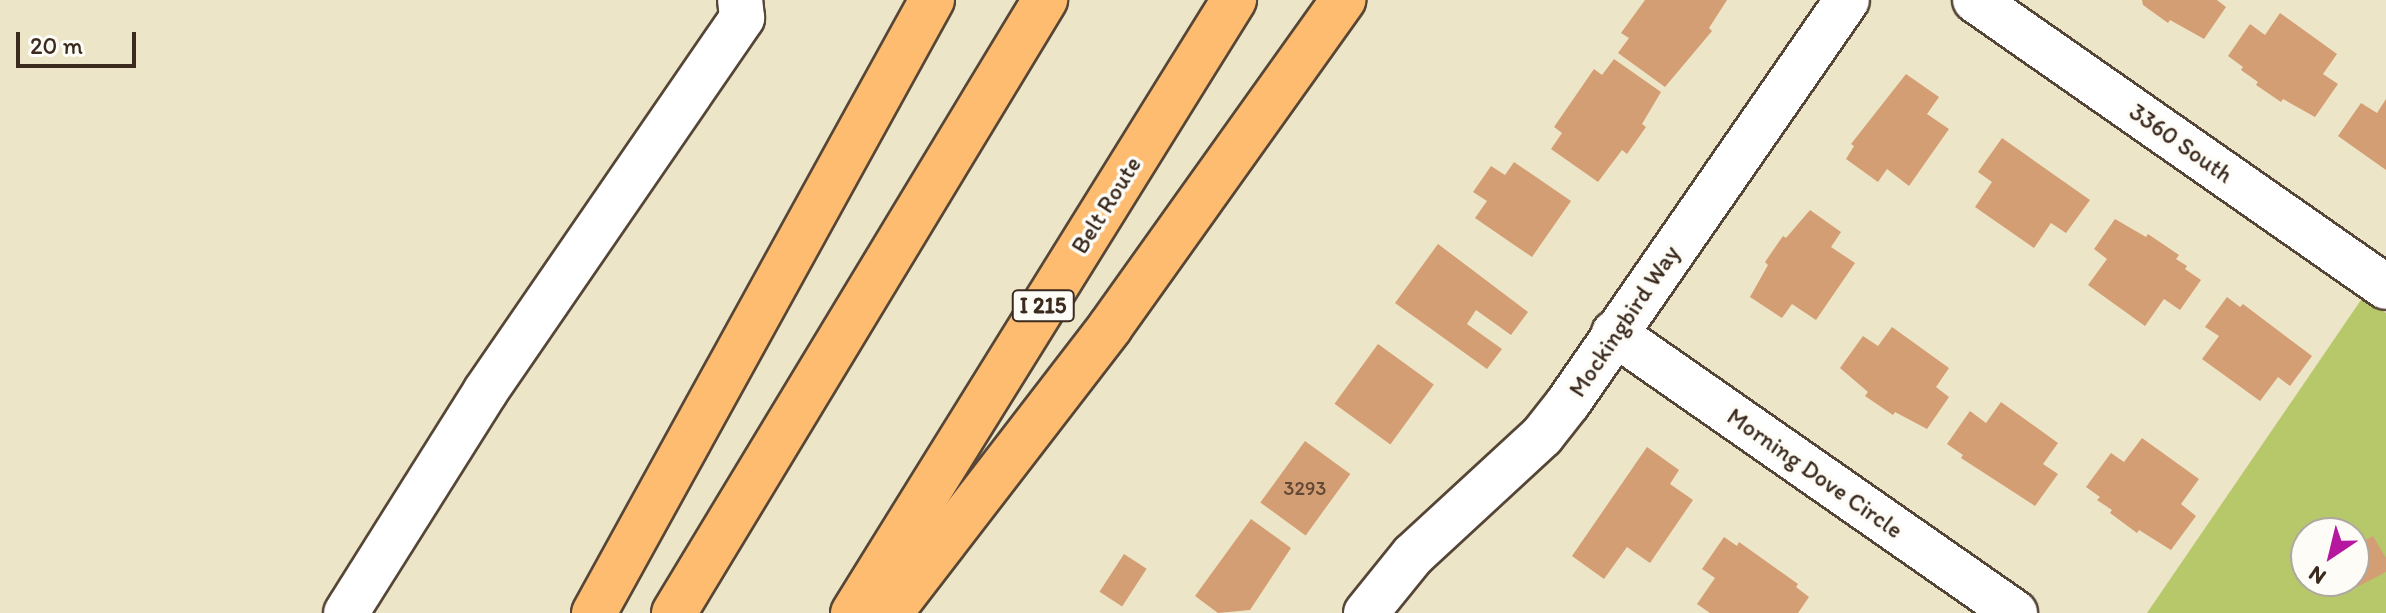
<!DOCTYPE html>
<html>
<head>
<meta charset="utf-8">
<style>
  body { margin:0 }
  #map { position:relative; width:2386px; height:613px; overflow:hidden; background:#ede5c7; font-family:Itim,sans-serif }
  div>[style] { position:absolute }
  [style*='--x'] { left:calc(var(--x)*1px); top:calc(var(--y)*1px); width:calc(var(--w)*1px); rotate:calc(var(--a)*1deg) }
  .green>* { inset:0; background:#b7c86b }
  .building>* { inset:0; background:#d49e74; transform-origin:0 0 }
  .roads { filter:drop-shadow(2px 0 #564637) drop-shadow(-2px 0 #564637) drop-shadow(0 2px #564637) drop-shadow(0 -2px #564637) }
  .minor>* { height:44px; margin:-22px; padding:0 22px; transform-origin:22px; border-radius:22px; background:#fff }
  .highway>* { height:44px; margin:-22px; padding:0 22px; transform-origin:22px; border-radius:22px; background:#fdbc70 }
  span { translate:-50% -50%; white-space:nowrap; text-align:center; line-height:1.15; -webkit-text-stroke:7px #fdfcf7; paint-order:stroke }
  .number-label { font-size:20px; color:#614734 }
  .number-label span { -webkit-text-stroke-width:0 }
  .shield-label span { padding:2px 6px; background:#fdfcf7; border:2px solid; border-radius:6px; -webkit-text-stroke-width:0 }
  .shield-label { font-size:22px; color:#3b2a1e; font-weight:700 }
  .street-label { font-size:24px; color:#3b2a1e }
  .north { position:absolute; left:2290px; top:517px; width:80px; height:80px; box-sizing:border-box; background:#fdfcf7; border:2px solid #afa8a0; border-radius:50%; rotate:215deg; font-size:22px; font-weight:700; line-height:32px; text-align:center; color:#3b2a1e }
  .north::after { content:''; display:block; margin:auto; width:28px; height:36px; background:#b5179e; clip-path:polygon(50% 0,100% 100%,50% 72%,0 100%) }
  .scale { position:absolute; left:16px; top:32px; width:120px; height:36px; box-sizing:border-box; border:4px solid #3b2a1e; border-top:0; padding-left:10px; font-size:24px; line-height:28px; white-space:nowrap; color:#3b2a1e; -webkit-text-stroke:6px #fdfcf7; paint-order:stroke }
</style>
</head>
<body>
<div id="map">
  <div class="green">
    <div style="clip-path:polygon(evenodd,2363px 297px,2386px 313px,2386px 613px,2147px 613px,2363px 297px,2306px 533px,2354px 533px,2354px 581px,2306px 581px,2306px 533px)"></div>
  </div>
  <div class="building">
    <div style="clip-path:polygon(1645px 0,1727px 0,1709px 28px,1712px 31px,1665px 87px,1618px 53px,1629px 38px,1621px 33px)"></div>
    <div style="clip-path:polygon(2142px 0,2217px 0,2226px 7px,2204px 39px,2170px 20px,2168px 23px,2143px 5px)"></div>
    <div style="clip-path:polygon(2280px 13px,2337px 54px,2323px 74px,2338px 84px,2315px 117px,2283px 99px,2281px 102px,2256px 85px,2258px 82px,2241px 70px,2243px 67px,2228px 56px,2250px 24px,2265px 35px)"></div>
    <div style="clip-path:polygon(1614px 59px,1661px 92px,1642px 124px,1646px 127px,1627px 154px,1622px 150px,1598px 182px,1551px 149px,1562px 133px,1554px 127px,1594px 69px,1602px 75px)"></div>
    <div style="clip-path:polygon(1906px 74px,1939px 97px,1927px 114px,1949px 129px,1909px 186px,1887px 169px,1878px 182px,1846px 159px,1854px 146px,1851px 144px)"></div>
    <div style="clip-path:polygon(2386px 99px,2386px 170px,2338px 136px,2361px 103px,2377px 113px)"></div>
    <div style="clip-path:polygon(2002px 138px,2090px 200px,2066px 233px,2051px 223px,2034px 248px,1975px 207px,1992px 182px,1978px 172px)"></div>
    <div style="clip-path:polygon(1514px 162px,1571px 201px,1532px 257px,1475px 218px,1487px 201px,1473px 192px,1491px 166px,1505px 175px)"></div>
    <div style="clip-path:polygon(1810px 210px,1841px 232px,1831px 247px,1855px 263px,1816px 320px,1792px 304px,1782px 318px,1750px 297px,1768px 265px,1765px 262px,1783px 236px,1786px 238px)"></div>
    <div style="clip-path:polygon(2115px 219px,2146px 237px,2148px 234px,2179px 255px,2176px 259px,2187px 266px,2185px 269px,2201px 280px,2180px 310px,2164px 299px,2145px 326px,2088px 285px,2107px 259px,2094px 249px)"></div>
    <div style="clip-path:polygon(1438px 244px,1528px 312px,1511px 335px,1476px 310px,1467px 324px,1502px 349px,1487px 369px,1395px 303px)"></div>
    <div style="clip-path:polygon(2227px 297px,2240px 307px,2243px 304px,2312px 356px,2290px 386px,2278px 377px,2260px 401px,2202px 359px,2219px 336px,2205px 327px)"></div>
    <div style="clip-path:polygon(1892px 327px,1949px 368px,1936px 387px,1949px 397px,1927px 429px,1895px 412px,1893px 415px,1865px 396px,1868px 392px,1840px 368px,1863px 336px,1878px 346px)"></div>
    <div style="left:1378px;top:344px;width:69px;height:74px;rotate:36deg"></div>
    <div style="clip-path:polygon(2001px 402px,2058px 443px,2043px 464px,2058px 474px,2035px 506px,1961px 458px,1963px 455px,1947px 444px,1970px 411px,1986px 423px)"></div>
    <div style="clip-path:polygon(2142px 438px,2199px 479px,2181px 504px,2196px 516px,2171px 550px,2139px 530px,2137px 533px,2110px 513px,2112px 510px,2097px 500px,2100px 497px,2086px 487px,2111px 453px,2124px 462px)"></div>
    <div style="left:1305px;top:441px;width:56px;height:76px;rotate:36deg"></div>
    <div style="clip-path:polygon(1647px 447px,1679px 470px,1670px 484px,1693px 500px,1650px 563px,1627px 547px,1604px 579px,1572px 556px)"></div>
    <div style="clip-path:polygon(1251px 519px,1291px 548px,1250px 610px,1218px 613px,1195px 596px)"></div>
    <div style="clip-path:polygon(2373px 536px,2386px 558px,2386px 572px,2357px 587px,2354px 546px)"></div>
    <div style="clip-path:polygon(1724px 537px,1737px 546px,1739px 542px,1798px 584px,1796px 587px,1809px 597px,1798px 613px,1710px 613px,1697px 604px,1715px 578px,1702px 569px)"></div>
    <div style="left:1124px;top:554px;width:27px;height:45px;rotate:33deg"></div>
  </div>
  <div class="roads">
    <div class="minor">
      <div style="--x:1975;--y:0;--w:501;--a:34.93"></div>
      <div style="--x:1614;--y:333;--w:489;--a:34.9"></div>
      <div style="--x:346;--y:613;--w:261;--a:-57.8"></div>
      <div style="--x:485;--y:392;--w:454;--a:-55.5"></div>
      <div style="--x:742;--y:18;--w:18;--a:-96"></div>
      <div style="--x:1366;--y:613;--w:75;--a:-51"></div>
      <div style="--x:1413;--y:555;--w:176;--a:-42.7"></div>
      <div style="--x:1542;--y:436;--w:42;--a:-51.8"></div>
      <div style="--x:1568;--y:403;--w:490;--a:-55.3"></div>
    </div>
    <div class="highway">
      <div style="--x:594;--y:613;--w:700;--a:-61.13"></div>
      <div style="--x:674;--y:613;--w:717;--a:-58.82"></div>
      <div style="--x:853;--y:613;--w:722;--a:-58.14"></div>
      <div style="--x:890;--y:613;--w:361;--a:-52.4"></div>
      <div style="--x:1110;--y:327;--w:402;--a:-54.5"></div>
    </div>
  </div>
  <div class="number-label">
    <span style="left:1305px;top:488px">3293</span>
  </div>
  <div class="shield-label">
    <span style="left:1043px;top:306px">I 215</span>
  </div>
  <div class="street-label">
    <span style="left:2181px;top:143px;rotate:35deg">3360 South</span>
    <span style="left:1106px;top:205px;rotate:-58deg">Belt Route</span>
    <span style="left:1624px;top:321px;rotate:-56deg">Mockingbird Way</span>
    <span style="left:1815px;top:473px;rotate:35deg">Morning Dove Circle</span>
  </div>
  <div class="north">N</div>
  <div class="scale">20 m</div>
</div>
</body>
</html>
